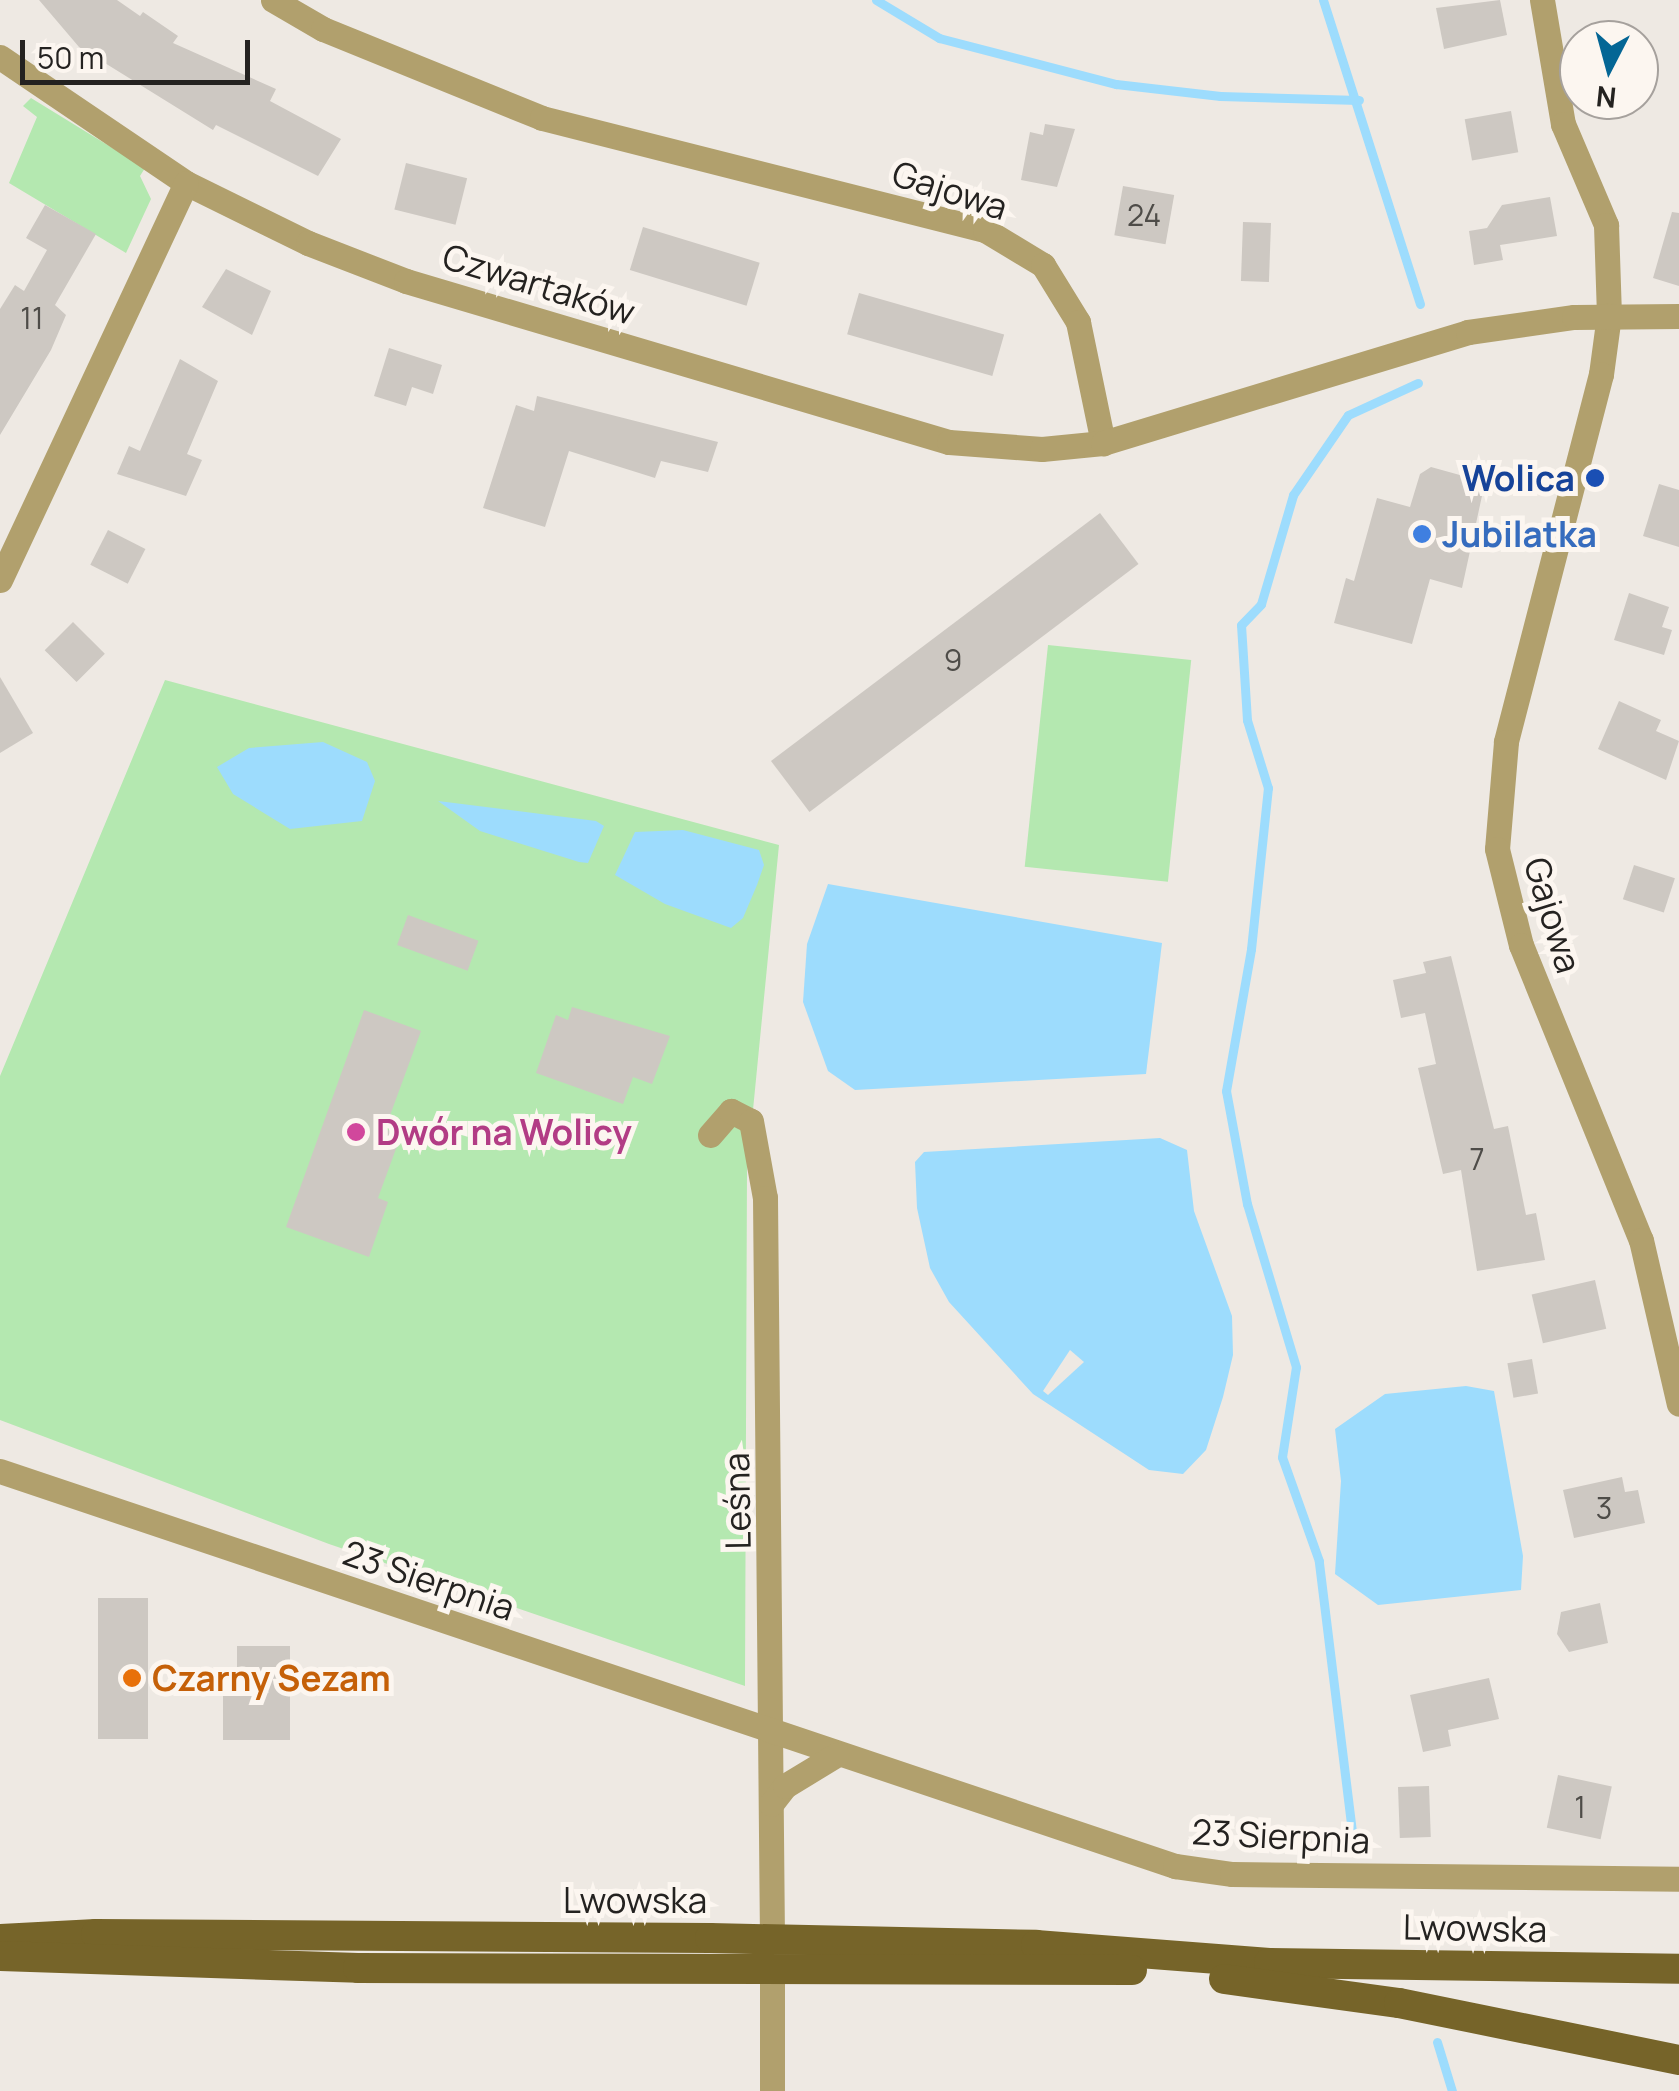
<!DOCTYPE html>
<html>
<head>
<meta charset="utf-8">
<style>
  body { margin:0 }
  #map { position:relative; width:1679px; height:2091px; overflow:hidden; background:#eee9e3; font-family:Manrope,sans-serif }
  div>[style] { position:absolute }
  [style*='--x'] { left:calc(var(--x)*1px); top:calc(var(--y)*1px); width:calc(var(--w)*1px); rotate:calc(var(--a)*1deg) }
  .green>* { inset:0; background:#b4e8b0; transform-origin:0 0 }
  .water>* { inset:0; background:#9ddcfd }
  .pier>* { inset:0; background:#eee9e3 }
  .stream>* { height:9px; margin:-4.5px; padding:0 4.5px; transform-origin:4.5px; border-radius:4.5px; background:#9ddcfd }
  .building>* { inset:0; background:#cdc8c2; transform-origin:0 0 }
  .street>* { height:25px; margin:-12.5px; padding:0 12.5px; transform-origin:12.5px; border-radius:12.5px; background:#b1a06d }
  .primary>* { height:30px; margin:-15px; padding:0 15px; transform-origin:15px; border-radius:15px; background:#766429 }
  .dots>* { width:28px; height:28px; translate:-50% -50%; box-sizing:border-box; border:5px solid #fcf6f0; border-radius:50% }
  span { translate:-50% -50%; white-space:nowrap; text-align:center; line-height:1.15; -webkit-text-stroke:10px #fcf6f0; paint-order:stroke }
  .number-label { font-size:30px; color:#4e4c48 }
  .number-label span { -webkit-text-stroke-width:0 }
  .street-label { font-size:35px; color:#242220 }
  .transit-label { font-size:35px; color:#164399; font-weight:700 }
  .right { translate:-100% -50%; text-align:right }
  .shop-label { font-size:35px; color:#366cbe; font-weight:700 }
  .left { translate:0 -50%; text-align:left }
  .hotel-label { font-size:35px; color:#b23c85; font-weight:700 }
  .food-label { font-size:35px; color:#c56008; font-weight:700 }
  .north { position:absolute; left:1559px; top:20px; width:100px; height:100px; box-sizing:border-box; background:#fcf6f0; border:2px solid #a6a19d; border-radius:50%; rotate:186deg; font-size:28px; font-weight:700; line-height:40px; text-align:center; color:#242220 }
  .north::after { content:''; display:block; margin:auto; width:35px; height:45px; background:#046695; clip-path:polygon(50% 0,100% 100%,50% 72%,0 100%) }
  .scale { position:absolute; left:20px; top:40px; width:230px; height:45px; box-sizing:border-box; border:5px solid #242220; border-top:0; padding-left:12px; font-size:30px; line-height:35px; white-space:nowrap; color:#242220; -webkit-text-stroke:8px #fcf6f0; paint-order:stroke }
</style>
</head>
<body>
<div id="map">
  <div class="green">
    <div style="clip-path:polygon(31px 98px,145px 168px,140px 176px,151px 199px,126px 253px,9px 183px,37px 117px,23px 106px)"></div>
    <div style="left:1048px;top:645px;width:144px;height:223px;rotate:6deg"></div>
    <div style="clip-path:polygon(165px 680px,779px 845px,747px 1171px,745px 1686px,329px 1544px,0 1420px,0 1076px)"></div>
  </div>
  <div class="water">
    <div style="clip-path:polygon(323px 742px,367px 762px,375px 781px,362px 821px,290px 829px,233px 794px,217px 767px,249px 748px)"></div>
    <div style="clip-path:polygon(438px 801px,596px 821px,604px 826px,588px 863px,579px 862px,480px 831px)"></div>
    <div style="clip-path:polygon(683px 830px,759px 850px,764px 865px,757px 885px,743px 918px,731px 928px,665px 904px,615px 875px,635px 832px)"></div>
    <div style="clip-path:polygon(828px 884px,1162px 943px,1146px 1074px,855px 1090px,828px 1071px,803px 1002px,807px 944px)"></div>
    <div style="clip-path:polygon(1160px 1138px,1187px 1150px,1194px 1211px,1232px 1316px,1233px 1355px,1223px 1397px,1206px 1450px,1183px 1474px,1149px 1470px,1033px 1394px,949px 1302px,930px 1268px,917px 1208px,915px 1162px,924px 1152px)"></div>
    <div style="clip-path:polygon(1466px 1386px,1494px 1391px,1523px 1556px,1521px 1590px,1378px 1605px,1335px 1574px,1341px 1481px,1335px 1429px,1385px 1394px)"></div>
  </div>
  <div class="pier">
    <div style="clip-path:polygon(1070px 1350px,1084px 1362px,1048px 1395px,1043px 1391px)"></div>
  </div>
  <div class="stream">
    <div style="--x:876;--y:0;--w:74;--a:31.1"></div>
    <div style="--x:939;--y:38;--w:183;--a:14.6"></div>
    <div style="--x:1116;--y:84;--w:105;--a:6.6"></div>
    <div style="--x:1220;--y:96;--w:139;--a:1.6"></div>
    <div style="--x:1323;--y:0;--w:319;--a:72.3"></div>
    <div style="--x:1354;--y:1848;--w:289;--a:-97"></div>
    <div style="--x:1319;--y:1561;--w:110;--a:-109.6"></div>
    <div style="--x:1282;--y:1457;--w:91;--a:-81.2"></div>
    <div style="--x:1296;--y:1367;--w:170;--a:-106.7"></div>
    <div style="--x:1247;--y:1204;--w:115;--a:-100.5"></div>
    <div style="--x:1226;--y:1091;--w:144;--a:-80"></div>
    <div style="--x:1251;--y:949;--w:162;--a:-84"></div>
    <div style="--x:1268;--y:788;--w:71;--a:-107.2"></div>
    <div style="--x:1247;--y:720;--w:95;--a:-93.6"></div>
    <div style="--x:1241;--y:625;--w:29;--a:-46"></div>
    <div style="--x:1261;--y:604;--w:114;--a:-73.6"></div>
    <div style="--x:1293;--y:495;--w:97;--a:-55.5"></div>
    <div style="--x:1348;--y:415;--w:77;--a:-24.6"></div>
    <div style="--x:1437;--y:2042;--w:51;--a:73"></div>
  </div>
  <div class="building">
    <div style="clip-path:polygon(39px 0,117px 0,140px 16px,143px 12px,178px 36px,173px 43px,276px 89px,270px 101px,341px 139px,318px 176px,216px 125px,213px 130px,79px 47px)"></div>
    <div style="clip-path:polygon(1500px 0,1507px 35px,1444px 49px,1436px 8px)"></div>
    <div style="left:1511px;top:111px;width:42px;height:47px;rotate:80deg"></div>
    <div style="clip-path:polygon(1045px 124px,1075px 129px,1057px 187px,1021px 180px,1030px 132px,1043px 135px)"></div>
    <div style="left:406px;top:163px;width:63px;height:48px;rotate:14deg"></div>
    <div style="left:1123px;top:186px;width:52px;height:50px;rotate:10deg"></div>
    <div style="clip-path:polygon(1550px 197px,1557px 236px,1500px 245px,1503px 260px,1474px 265px,1469px 231px,1487px 228px,1502px 205px)"></div>
    <div style="clip-path:polygon(45px 205px,96px 234px,55px 305px,66px 315px,51px 350px,0 435px,0 309px,15px 285px,24px 291px,47px 250px,26px 238px)"></div>
    <div style="clip-path:polygon(1672px 212px,1679px 213px,1679px 286px,1653px 278px)"></div>
    <div style="left:1243px;top:222px;width:28px;height:59px;rotate:2deg"></div>
    <div style="left:643px;top:227px;width:122px;height:45px;rotate:17deg"></div>
    <div style="clip-path:polygon(226px 269px,271px 291px,252px 335px,202px 307px)"></div>
    <div style="left:859px;top:293px;width:151px;height:43px;rotate:16deg"></div>
    <div style="clip-path:polygon(389px 348px,442px 365px,433px 394px,412px 387px,406px 406px,374px 396px)"></div>
    <div style="clip-path:polygon(180px 359px,218px 381px,187px 454px,202px 460px,186px 496px,117px 474px,129px 446px,140px 451px)"></div>
    <div style="clip-path:polygon(537px 396px,718px 442px,708px 472px,661px 461px,655px 478px,569px 451px,545px 527px,483px 508px,516px 405px,534px 411px)"></div>
    <div style="clip-path:polygon(1431px 467px,1485px 482px,1462px 588px,1430px 579px,1412px 644px,1334px 623px,1346px 578px,1354px 581px,1377px 498px,1410px 507px,1420px 474px)"></div>
    <div style="clip-path:polygon(1659px 484px,1679px 490px,1679px 547px,1643px 536px)"></div>
    <div style="left:1100px;top:513px;width:64px;height:412px;rotate:53deg"></div>
    <div style="left:108px;top:530px;width:42px;height:39px;rotate:27deg"></div>
    <div style="clip-path:polygon(1629px 593px,1669px 607px,1662px 627px,1672px 630px,1664px 655px,1614px 640px)"></div>
    <div style="left:73px;top:622px;width:45px;height:40px;rotate:45deg"></div>
    <div style="clip-path:polygon(0 677px,33px 733px,0 753px)"></div>
    <div style="clip-path:polygon(1619px 701px,1661px 720px,1656px 731px,1679px 741px,1666px 780px,1598px 749px)"></div>
    <div style="left:1634px;top:865px;width:43px;height:36px;rotate:18deg"></div>
    <div style="left:408px;top:915px;width:75px;height:32px;rotate:20deg"></div>
    <div style="clip-path:polygon(1451px 956px,1494px 1129px,1508px 1126px,1526px 1215px,1536px 1213px,1545px 1260px,1477px 1271px,1461px 1170px,1443px 1174px,1418px 1068px,1436px 1064px,1425px 1013px,1401px 1018px,1393px 980px,1426px 973px,1423px 962px)"></div>
    <div style="clip-path:polygon(572px 1007px,670px 1036px,652px 1084px,633px 1077px,623px 1104px,536px 1073px,556px 1015px,568px 1020px)"></div>
    <div style="clip-path:polygon(364px 1010px,421px 1031px,385px 1129px,401px 1135px,378px 1198px,388px 1202px,369px 1257px,286px 1227px)"></div>
    <div style="left:1595px;top:1280px;width:50px;height:65px;rotate:77deg"></div>
    <div style="left:1532px;top:1359px;width:35px;height:25px;rotate:80deg"></div>
    <div style="clip-path:polygon(1622px 1477px,1625px 1492px,1638px 1490px,1645px 1523px,1574px 1538px,1563px 1490px)"></div>
    <div style="left:98px;top:1598px;width:50px;height:141px"></div>
    <div style="clip-path:polygon(1600px 1603px,1608px 1643px,1569px 1652px,1557px 1634px,1561px 1612px)"></div>
    <div style="clip-path:polygon(237px 1646px,290px 1646px,290px 1740px,223px 1740px,223px 1682px,237px 1682px)"></div>
    <div style="clip-path:polygon(1489px 1678px,1499px 1719px,1448px 1730px,1451px 1746px,1423px 1752px,1410px 1695px)"></div>
    <div style="left:1558px;top:1775px;width:55px;height:54px;rotate:12deg"></div>
    <div style="left:1429px;top:1786px;width:51px;height:31px;rotate:88deg"></div>
  </div>
  <div class="street">
    <div style="--x:273;--y:0;--w:58;--a:30.1"></div>
    <div style="--x:323;--y:29;--w:236;--a:22.1"></div>
    <div style="--x:542;--y:118;--w:457;--a:14.2"></div>
    <div style="--x:985;--y:230;--w:68;--a:31.1"></div>
    <div style="--x:1043;--y:265;--w:67;--a:58.4"></div>
    <div style="--x:1078;--y:322;--w:124;--a:78.3"></div>
    <div style="--x:1542;--y:0;--w:126;--a:80.4"></div>
    <div style="--x:1563;--y:124;--w:110;--a:66.9"></div>
    <div style="--x:1606;--y:225;--w:90;--a:88.1"></div>
    <div style="--x:1609;--y:315;--w:60;--a:97.7"></div>
    <div style="--x:1601;--y:374;--w:380;--a:104.5"></div>
    <div style="--x:1506;--y:742;--w:107;--a:94.8"></div>
    <div style="--x:1497;--y:849;--w:99;--a:76"></div>
    <div style="--x:1521;--y:945;--w:318;--a:67.9"></div>
    <div style="--x:1641;--y:1240;--w:168;--a:77"></div>
    <div style="--x:0;--y:57;--w:225;--a:34.1"></div>
    <div style="--x:186;--y:183;--w:136;--a:26.2"></div>
    <div style="--x:308;--y:243;--w:105;--a:21.2"></div>
    <div style="--x:406;--y:281;--w:566;--a:16.52"></div>
    <div style="--x:949;--y:442;--w:93;--a:4.3"></div>
    <div style="--x:1042;--y:449;--w:61;--a:-5.6"></div>
    <div style="--x:1103;--y:443;--w:382;--a:-16.9"></div>
    <div style="--x:1468;--y:332;--w:107;--a:-8.1"></div>
    <div style="--x:1574;--y:317;--w:105;--a:-0.5"></div>
    <div style="--x:0;--y:580;--w:438;--a:-64.9"></div>
    <div style="--x:710;--y:1135;--w:32;--a:-49"></div>
    <div style="--x:731;--y:1111;--w:22;--a:27"></div>
    <div style="--x:751;--y:1121;--w:78;--a:79.7"></div>
    <div style="--x:765;--y:1198;--w:742;--a:89.46"></div>
    <div style="--x:0;--y:1471;--w:1240;--a:18.58"></div>
    <div style="--x:1175;--y:1866;--w:58;--a:8"></div>
    <div style="--x:1232;--y:1874;--w:447;--a:0.6"></div>
    <div style="--x:771;--y:1804;--w:23;--a:-52"></div>
    <div style="--x:785;--y:1786;--w:60;--a:-31.3"></div>
    <div style="--x:772;--y:1972;--w:119;--a:90"></div>
  </div>
  <div class="primary">
    <div style="--x:0;--y:1939;--w:96;--a:-3"></div>
    <div style="--x:96;--y:1934;--w:614;--a:0.37"></div>
    <div style="--x:710;--y:1938;--w:326;--a:1.2"></div>
    <div style="--x:1036;--y:1945;--w:234;--a:4.4"></div>
    <div style="--x:1269;--y:1963;--w:410;--a:0.8"></div>
    <div style="--x:0;--y:1956;--w:358;--a:1.9"></div>
    <div style="--x:358;--y:1968;--w:774;--a:0.15"></div>
    <div style="--x:1224;--y:1979;--w:177;--a:7.8"></div>
    <div style="--x:1399;--y:2003;--w:286;--a:11.5"></div>
  </div>
  <div class="dots">
    <div style="left:1595px;top:478px;background:#1a4fb4"></div>
    <div style="left:1422px;top:534px;background:#3f7fe0"></div>
    <div style="left:356px;top:1132px;background:#d1479c"></div>
    <div style="left:132px;top:1678px;background:#e8710a"></div>
  </div>
  <div class="number-label">
    <span style="left:1144px;top:215px">24</span>
    <span style="left:32px;top:318px">11</span>
    <span style="left:953px;top:660px">9</span>
    <span style="left:1477px;top:1159px">7</span>
    <span style="left:1604px;top:1508px">3</span>
    <span style="left:1580px;top:1807px">1</span>
  </div>
  <div class="street-label">
    <span style="left:950px;top:190px;rotate:18deg">Gajowa</span>
    <span style="left:539px;top:284px;rotate:17deg">Czwartaków</span>
    <span style="left:1553px;top:915px;rotate:73deg">Gajowa</span>
    <span style="left:737px;top:1501px;rotate:-91deg">Leśna</span>
    <span style="left:429px;top:1580px;rotate:19deg">23 Sierpnia</span>
    <span style="left:1281px;top:1836px;rotate:3deg">23 Sierpnia</span>
    <span style="left:635px;top:1900px">Lwowska</span>
    <span style="left:1475px;top:1928px;rotate:1deg">Lwowska</span>
  </div>
  <div class="transit-label">
    <span class="right" style="left:1575px;top:478px">Wolica</span>
  </div>
  <div class="shop-label">
    <span class="left" style="left:1442px;top:534px">Jubilatka</span>
  </div>
  <div class="hotel-label">
    <span class="left" style="left:376px;top:1132px">Dwór na Wolicy</span>
  </div>
  <div class="food-label">
    <span class="left" style="left:152px;top:1678px">Czarny Sezam</span>
  </div>
  <div class="north">N</div>
  <div class="scale">50 m</div>
</div>
</body>
</html>
